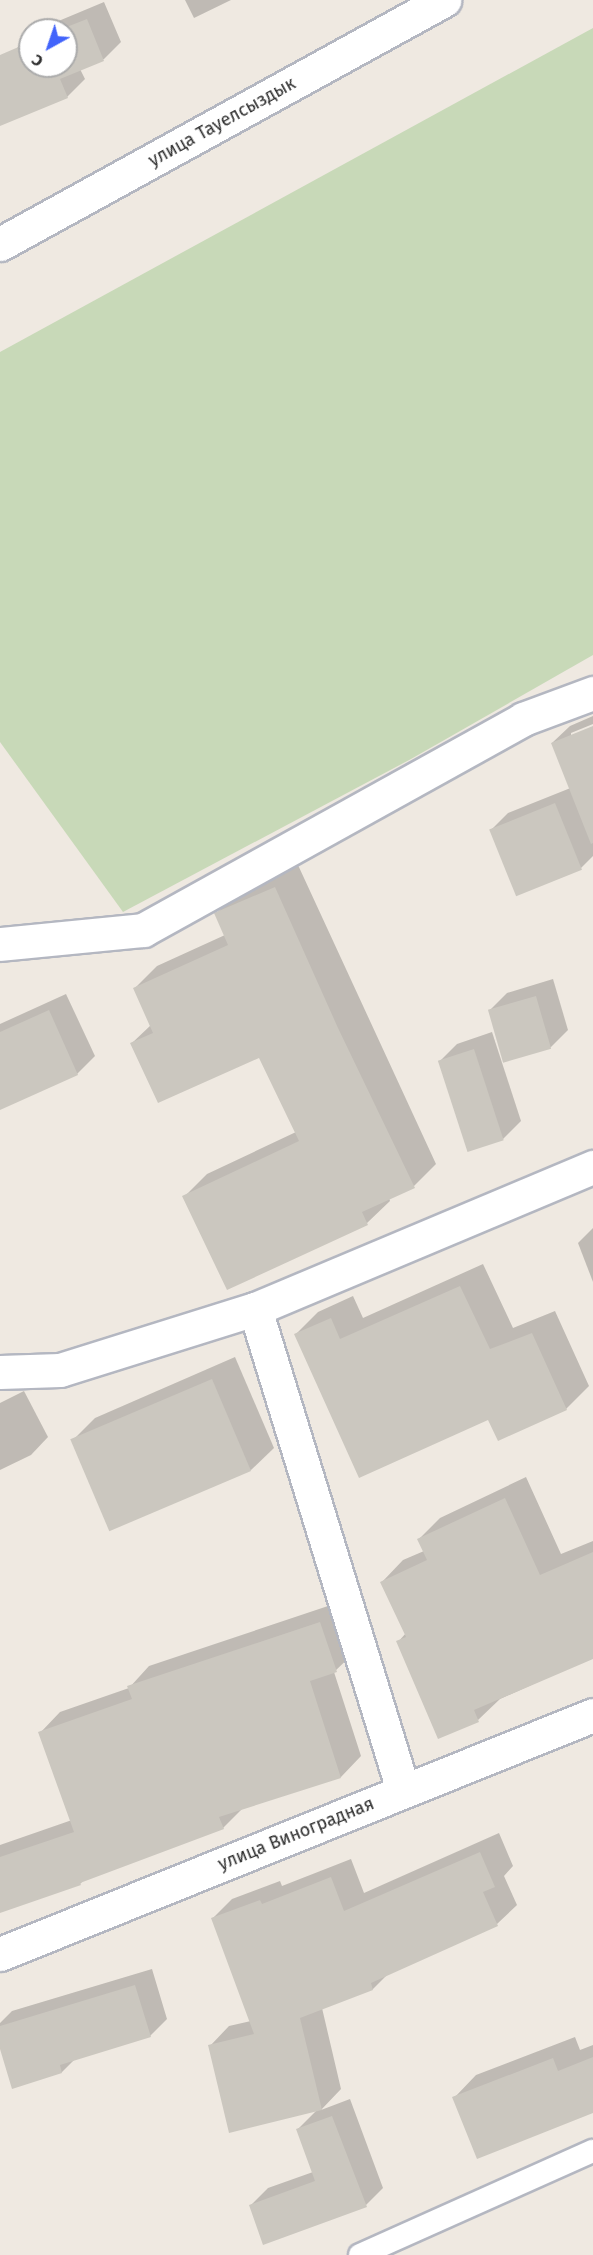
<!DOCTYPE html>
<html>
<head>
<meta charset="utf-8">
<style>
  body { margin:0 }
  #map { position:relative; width:593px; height:2255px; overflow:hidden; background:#efe9e1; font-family:"Fira Sans",sans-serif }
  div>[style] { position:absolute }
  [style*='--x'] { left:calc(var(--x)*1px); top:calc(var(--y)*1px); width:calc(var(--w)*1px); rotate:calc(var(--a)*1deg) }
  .cemetery>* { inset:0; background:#c8d9b8 }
  .shadow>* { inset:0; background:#0003 }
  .building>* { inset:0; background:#cbc7bf; transform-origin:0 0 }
  .roads { filter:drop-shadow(2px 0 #b4b7c1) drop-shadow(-2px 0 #b4b7c1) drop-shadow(0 2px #b4b7c1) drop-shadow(0 -2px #b4b7c1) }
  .lane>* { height:22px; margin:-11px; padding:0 11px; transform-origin:11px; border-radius:11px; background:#fff }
  .street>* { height:33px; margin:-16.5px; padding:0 16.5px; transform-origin:16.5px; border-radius:16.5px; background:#fff }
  span { translate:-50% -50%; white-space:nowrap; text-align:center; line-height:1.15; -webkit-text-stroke:4.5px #fff; paint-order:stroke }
  .street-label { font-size:18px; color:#2e2e2e }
  .north { position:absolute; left:18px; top:18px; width:60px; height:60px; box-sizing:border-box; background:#fff; border:2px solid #ababab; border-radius:50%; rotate:220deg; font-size:16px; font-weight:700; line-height:24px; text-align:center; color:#2e2e2e }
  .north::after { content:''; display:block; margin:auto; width:21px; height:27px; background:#4264fb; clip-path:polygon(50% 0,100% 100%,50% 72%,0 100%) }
</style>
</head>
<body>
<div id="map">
  <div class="cemetery">
    <div style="clip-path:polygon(593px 28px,593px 655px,411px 759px,123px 912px,0 742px,0 352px)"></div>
  </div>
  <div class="shadow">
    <div style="clip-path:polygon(185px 0,231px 0,194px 18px)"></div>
    <div style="clip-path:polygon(104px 2px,121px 42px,104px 59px,80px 69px,85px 79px,67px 97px,0 124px,0 70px,16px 49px,30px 35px,30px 66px,66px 66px,66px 30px,37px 30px)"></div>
    <div style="clip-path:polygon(593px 716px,593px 724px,571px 733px,571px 736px,593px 728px,593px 774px,552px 743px,570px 726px)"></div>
    <div style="clip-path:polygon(573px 787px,593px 838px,593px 856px,581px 868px,491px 830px,508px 813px)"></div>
    <div style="clip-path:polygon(298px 865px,436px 1164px,414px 1186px,389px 1198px,390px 1201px,367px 1223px,227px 1288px,184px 1197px,207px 1174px,296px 1132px,260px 1056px,132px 1043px,151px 1025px,135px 988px,157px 966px,225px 935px,216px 914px,238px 891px)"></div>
    <div style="clip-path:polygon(553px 979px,568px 1030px,551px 1047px,505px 1060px,490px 1010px,507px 993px)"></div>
    <div style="clip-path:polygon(66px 994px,95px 1056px,77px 1074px,0 1109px,0 1024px)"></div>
    <div style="clip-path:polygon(492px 1032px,521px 1121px,503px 1139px,439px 1062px,457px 1044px)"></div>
    <div style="clip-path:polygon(593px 1228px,593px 1282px,578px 1243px)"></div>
    <div style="clip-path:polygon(483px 1264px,513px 1328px,555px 1311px,589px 1386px,566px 1409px,489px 1418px,296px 1334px,318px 1312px,353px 1296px,363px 1318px)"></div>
    <div style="clip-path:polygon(235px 1357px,274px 1448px,251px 1470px,73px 1440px,95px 1418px)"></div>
    <div style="clip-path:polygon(24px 1391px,48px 1437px,31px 1455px,0 1470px,0 1403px)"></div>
    <div style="clip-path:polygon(526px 1477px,561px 1554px,593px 1541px,593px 1657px,500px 1699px,478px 1720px,398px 1642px,406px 1633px,382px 1582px,403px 1560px,424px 1551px,419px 1539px,440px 1518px)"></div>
    <div style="clip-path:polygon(340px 1602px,356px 1651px,334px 1672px,361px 1756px,341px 1777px,243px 1808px,223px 1828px,84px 1880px,80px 1884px,0 1912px,0 1845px,72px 1820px,40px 1733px,60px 1712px,129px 1688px,149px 1666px)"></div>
    <div style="clip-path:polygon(499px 1833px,513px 1866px,504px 1876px,517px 1905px,497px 1924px,389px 1973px,373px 1989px,322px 2008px,341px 2089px,321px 2110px,350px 2099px,383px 2188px,366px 2205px,250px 2206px,268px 2188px,313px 2172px,298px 2129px,317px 2110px,210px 2046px,229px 2026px,251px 2021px,213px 1918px,232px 1899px,280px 1881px,282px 1886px,351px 1859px,364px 1893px)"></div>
    <div style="clip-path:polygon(152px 1969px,167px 2019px,150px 2036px,75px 2059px,62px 2072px,13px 2087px,0 2044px,0 2023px,12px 2011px)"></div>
    <div style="clip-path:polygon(575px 2037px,580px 2050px,593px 2045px,593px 2111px,454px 2098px,476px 2075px)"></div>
  </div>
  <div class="building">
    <div style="clip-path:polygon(87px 19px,104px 61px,60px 79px,68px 98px,0 126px,0 55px,30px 42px,30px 66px,66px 66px,66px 30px,59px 30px)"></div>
    <div style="clip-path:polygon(593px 726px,593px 843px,591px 844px,551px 743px)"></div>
    <div style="left:555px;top:803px;width:72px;height:71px;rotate:68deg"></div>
    <div style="clip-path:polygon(275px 887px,338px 1028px,415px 1188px,362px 1212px,368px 1225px,227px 1290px,182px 1196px,299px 1141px,259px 1058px,158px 1103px,130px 1043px,153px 1033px,133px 988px,228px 945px,214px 913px)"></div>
    <div style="left:536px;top:996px;width:55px;height:50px;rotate:74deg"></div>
    <div style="clip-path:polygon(49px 1010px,78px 1075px,0 1110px,0 1032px)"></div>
    <div style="left:474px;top:1049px;width:96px;height:38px;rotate:72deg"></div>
    <div style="clip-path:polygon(460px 1286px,490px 1349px,532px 1333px,567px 1410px,498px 1441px,488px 1420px,359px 1478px,294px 1334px,331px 1318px,340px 1339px)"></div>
    <div style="left:212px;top:1379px;width:100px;height:154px;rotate:67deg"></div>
    <div style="clip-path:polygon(505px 1498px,540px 1575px,593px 1552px,593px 1659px,474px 1710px,479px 1722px,438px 1739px,396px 1641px,406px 1637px,380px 1582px,427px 1560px,417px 1539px)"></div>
    <div style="clip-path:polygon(320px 1622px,337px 1672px,310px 1681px,341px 1778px,219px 1817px,224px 1829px,80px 1883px,81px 1885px,0 1913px,0 1857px,74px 1832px,38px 1732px,132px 1699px,127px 1686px)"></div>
    <div style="clip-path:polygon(480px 1852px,495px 1887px,483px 1892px,498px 1926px,371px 1983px,373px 1990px,300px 2018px,322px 2110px,229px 2133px,208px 2045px,254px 2034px,211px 1918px,260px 1900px,262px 1904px,331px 1877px,344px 1911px)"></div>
    <div style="clip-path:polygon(135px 1985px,151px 2037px,60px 2065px,62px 2073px,12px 2089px,0 2049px,0 2026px)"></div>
    <div style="clip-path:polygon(593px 2057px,593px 2113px,477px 2159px,452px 2097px,553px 2058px,558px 2071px)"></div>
    <div style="clip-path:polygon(332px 2116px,367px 2207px,263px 2245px,249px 2205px,315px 2181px,296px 2129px)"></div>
  </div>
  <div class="roads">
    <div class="lane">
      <div style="--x:360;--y:2255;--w:255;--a:-24.1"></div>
    </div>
    <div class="street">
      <div style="--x:0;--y:244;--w:507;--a:-28.79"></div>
      <div style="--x:0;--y:944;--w:144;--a:-5.6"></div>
      <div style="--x:143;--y:930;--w:435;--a:-29"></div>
      <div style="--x:523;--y:719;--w:75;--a:-20.4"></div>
      <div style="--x:255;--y:1309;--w:503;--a:72.9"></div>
      <div style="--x:0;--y:1372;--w:60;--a:-1.9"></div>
      <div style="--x:60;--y:1370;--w:204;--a:-17.4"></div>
      <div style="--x:255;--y:1309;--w:367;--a:-22.8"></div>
      <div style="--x:0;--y:1954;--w:639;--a:-21.95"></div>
    </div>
  </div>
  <div class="street-label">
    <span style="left:222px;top:122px;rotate:-29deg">улица Тауелсыздык</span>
    <span style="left:296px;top:1834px;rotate:-22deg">улица Виноградная</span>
  </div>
  <div class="north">С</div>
</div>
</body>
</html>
